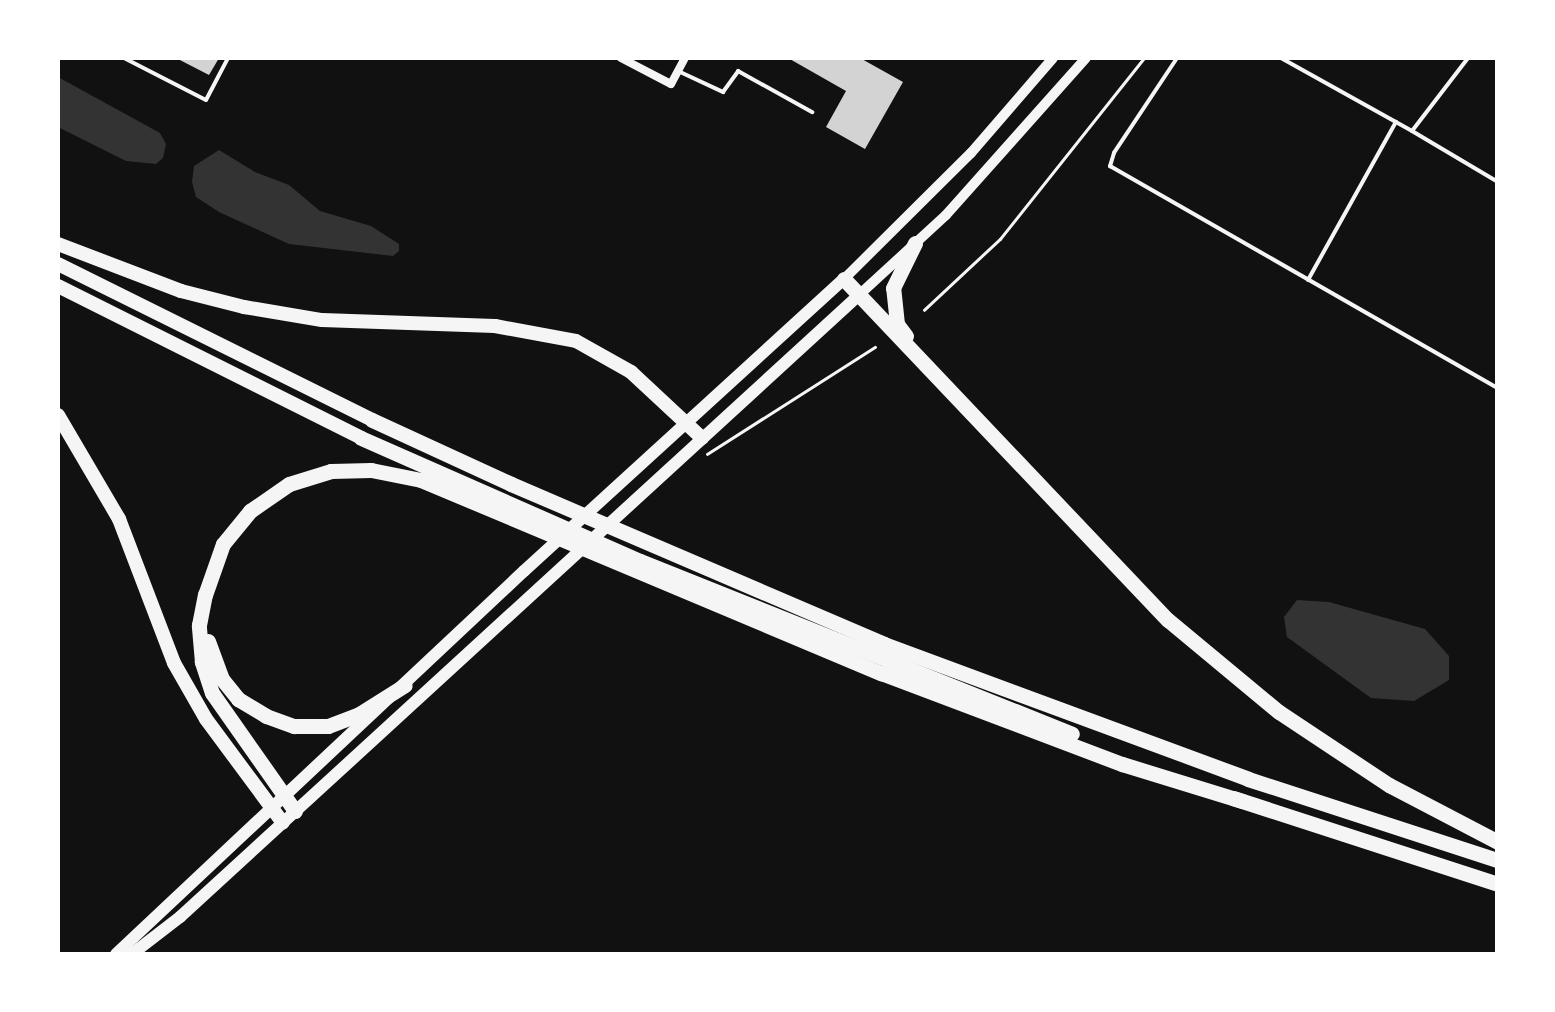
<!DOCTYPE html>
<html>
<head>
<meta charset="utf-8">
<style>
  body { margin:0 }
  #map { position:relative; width:1555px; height:1012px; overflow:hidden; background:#111; font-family:"Fira Sans",sans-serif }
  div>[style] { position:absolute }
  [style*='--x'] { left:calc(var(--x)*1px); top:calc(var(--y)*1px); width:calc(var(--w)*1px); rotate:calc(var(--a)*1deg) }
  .water>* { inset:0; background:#333 }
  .building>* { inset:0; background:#d3d3d3 }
  .path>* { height:2.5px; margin:-1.25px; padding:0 1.25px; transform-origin:1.25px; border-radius:1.25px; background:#f5f5f5 }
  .service>* { height:4px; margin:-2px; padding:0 2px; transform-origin:2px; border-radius:2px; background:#f5f5f5 }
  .minor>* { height:8px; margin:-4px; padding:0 4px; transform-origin:4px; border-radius:4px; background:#f5f5f5 }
  .tertiary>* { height:10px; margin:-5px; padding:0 5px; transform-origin:5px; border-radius:5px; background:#f5f5f5 }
  .primary>* { height:12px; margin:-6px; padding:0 6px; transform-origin:6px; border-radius:6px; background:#f5f5f5 }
  .trunk>* { height:14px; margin:-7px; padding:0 7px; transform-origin:7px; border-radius:7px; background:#f5f5f5 }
  .motorway>* { height:15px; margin:-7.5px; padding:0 7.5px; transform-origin:7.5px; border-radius:7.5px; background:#f5f5f5 }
  span { translate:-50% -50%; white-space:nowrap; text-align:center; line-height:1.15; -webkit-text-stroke:8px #fff; paint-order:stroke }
  .frame { position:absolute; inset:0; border:60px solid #fff; pointer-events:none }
</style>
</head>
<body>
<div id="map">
  <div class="water">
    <div style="clip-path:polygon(58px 77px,160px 133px,166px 144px,163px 158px,156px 164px,126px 161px,58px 127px)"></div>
    <div style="clip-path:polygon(219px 150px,255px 172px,289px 185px,320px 211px,371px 226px,399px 244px,399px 251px,393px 256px,289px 244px,219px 212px,196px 197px,192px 182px,194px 166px)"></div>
    <div style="clip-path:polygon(1297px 600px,1329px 602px,1425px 629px,1449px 656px,1449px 680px,1414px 701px,1371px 698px,1287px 637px,1284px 617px)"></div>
  </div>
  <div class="building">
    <div style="clip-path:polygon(176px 58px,219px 58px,209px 75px)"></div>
    <div style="clip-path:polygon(788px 58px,860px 58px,903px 82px,865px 149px,826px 127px,846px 91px)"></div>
  </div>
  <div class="path">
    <div style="--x:924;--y:310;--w:104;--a:-43.1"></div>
    <div style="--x:1000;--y:239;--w:231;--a:-51.5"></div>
    <div style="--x:707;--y:454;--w:199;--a:-32.5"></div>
  </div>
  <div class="service">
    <div style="--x:124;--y:58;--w:92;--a:27.1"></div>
    <div style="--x:206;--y:100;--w:47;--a:-62.4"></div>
    <div style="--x:1177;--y:58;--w:114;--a:123.6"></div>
    <div style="--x:1114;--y:153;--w:14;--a:107"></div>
    <div style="--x:1110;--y:166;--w:447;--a:29.8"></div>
    <div style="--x:1281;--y:58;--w:150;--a:29.1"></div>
    <div style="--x:1468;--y:58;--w:92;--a:127.5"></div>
    <div style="--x:1412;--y:131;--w:100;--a:30.7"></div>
    <div style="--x:678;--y:71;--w:50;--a:25"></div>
    <div style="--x:723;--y:92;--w:26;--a:-54"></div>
    <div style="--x:738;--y:71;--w:85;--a:29"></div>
    <div style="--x:1308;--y:280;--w:181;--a:-60.9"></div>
  </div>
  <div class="minor">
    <div style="--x:621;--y:58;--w:56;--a:27.5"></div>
    <div style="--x:671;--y:84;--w:30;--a:-62"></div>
  </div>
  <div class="tertiary">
    <div style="--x:844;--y:279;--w:179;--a:-44.8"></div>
    <div style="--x:971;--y:153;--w:125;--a:-49.2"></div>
    <div style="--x:859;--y:295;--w:118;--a:-42.6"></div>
    <div style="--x:946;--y:215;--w:210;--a:-48.3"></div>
  </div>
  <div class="primary">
    <div style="--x:116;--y:954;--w:560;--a:-43.19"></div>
    <div style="--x:524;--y:571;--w:433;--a:-42.4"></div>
    <div style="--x:132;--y:954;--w:61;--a:-37.6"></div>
    <div style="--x:180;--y:917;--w:921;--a:-42.49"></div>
  </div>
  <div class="trunk">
    <div style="--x:58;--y:244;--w:132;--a:20.9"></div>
    <div style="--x:181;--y:291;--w:65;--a:14.3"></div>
    <div style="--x:244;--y:307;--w:79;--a:9.5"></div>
    <div style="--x:322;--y:320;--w:173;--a:2"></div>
    <div style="--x:495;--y:326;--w:82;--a:10.5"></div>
    <div style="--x:576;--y:341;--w:63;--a:29.4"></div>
    <div style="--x:631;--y:372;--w:97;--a:42.9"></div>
    <div style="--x:58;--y:264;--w:351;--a:26.4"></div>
    <div style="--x:58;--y:286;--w:339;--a:26.6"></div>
    <div style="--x:58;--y:415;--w:121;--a:59.6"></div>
    <div style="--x:119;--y:519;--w:154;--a:69.1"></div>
    <div style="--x:174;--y:663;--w:64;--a:60.3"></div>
    <div style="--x:206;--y:719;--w:129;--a:53.5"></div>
  </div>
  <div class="motorway">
    <div style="--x:844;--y:279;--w:470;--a:46.5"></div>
    <div style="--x:1168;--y:620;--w:144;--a:39.7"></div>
    <div style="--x:1279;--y:712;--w:132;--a:33.6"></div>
    <div style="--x:1389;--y:785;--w:123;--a:27.6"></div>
    <div style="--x:906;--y:336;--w:15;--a:-127"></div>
    <div style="--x:897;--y:324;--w:36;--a:-96"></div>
    <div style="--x:893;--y:288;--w:50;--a:-63.9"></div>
    <div style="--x:372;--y:420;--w:153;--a:24.7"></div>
    <div style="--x:511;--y:484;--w:406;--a:23.2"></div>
    <div style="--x:884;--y:644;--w:388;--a:20.3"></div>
    <div style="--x:1248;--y:779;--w:263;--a:18"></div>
    <div style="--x:361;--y:438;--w:305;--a:23.8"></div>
    <div style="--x:640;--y:561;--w:465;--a:21.8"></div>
    <div style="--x:208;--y:641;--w:40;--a:69.8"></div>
    <div style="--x:222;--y:679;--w:26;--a:51"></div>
    <div style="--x:238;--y:699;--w:33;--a:31"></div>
    <div style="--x:266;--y:716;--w:30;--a:20"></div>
    <div style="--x:294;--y:726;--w:34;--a:0"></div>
    <div style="--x:328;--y:726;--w:33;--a:-21"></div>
    <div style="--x:359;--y:714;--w:54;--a:-32.2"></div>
    <div style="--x:1233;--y:798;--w:279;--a:18"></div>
    <div style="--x:295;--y:811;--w:144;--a:-125.1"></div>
    <div style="--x:212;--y:693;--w:33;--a:-108"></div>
    <div style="--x:202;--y:662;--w:37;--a:-95"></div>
    <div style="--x:199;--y:625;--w:31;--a:-79"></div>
    <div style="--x:205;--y:595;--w:54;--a:-70.6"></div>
    <div style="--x:223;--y:544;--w:43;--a:-50.7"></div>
    <div style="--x:250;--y:511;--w:47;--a:-34.7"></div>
    <div style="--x:289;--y:484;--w:44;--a:-17.2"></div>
    <div style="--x:331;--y:471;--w:40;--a:-1.4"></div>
    <div style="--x:371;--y:470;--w:51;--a:11.3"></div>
    <div style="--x:421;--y:480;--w:499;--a:22.8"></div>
    <div style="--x:881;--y:673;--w:258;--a:20.7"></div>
    <div style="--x:1122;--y:764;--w:126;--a:17.1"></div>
  </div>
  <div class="frame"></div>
</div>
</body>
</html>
